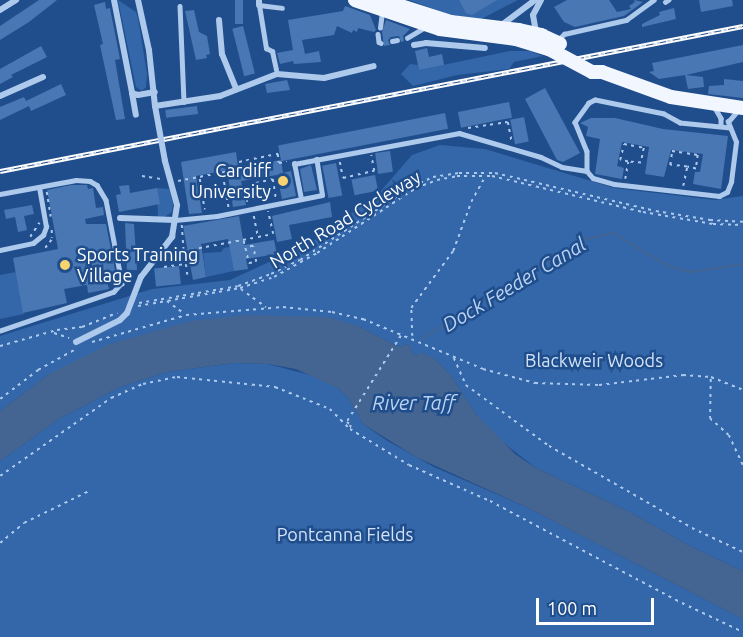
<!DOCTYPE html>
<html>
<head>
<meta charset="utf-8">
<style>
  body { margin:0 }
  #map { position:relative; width:743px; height:637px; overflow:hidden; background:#204e8c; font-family:Ubuntu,sans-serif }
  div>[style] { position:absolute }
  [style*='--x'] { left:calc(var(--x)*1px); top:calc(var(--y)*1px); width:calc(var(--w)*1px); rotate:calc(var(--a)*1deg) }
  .green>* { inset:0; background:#3367a9 }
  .water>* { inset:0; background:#446491 }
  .stream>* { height:2px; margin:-1px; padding:0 1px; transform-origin:1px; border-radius:1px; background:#446491 }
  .building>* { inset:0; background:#4877b3; transform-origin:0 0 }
  .path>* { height:1.5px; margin-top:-0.75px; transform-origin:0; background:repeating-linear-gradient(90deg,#adc9ec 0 3px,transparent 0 7.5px) }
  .service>* { height:4.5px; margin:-2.25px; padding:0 2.25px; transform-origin:2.25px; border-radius:2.25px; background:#adc9ec }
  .pedestrian>* { height:5px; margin:-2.5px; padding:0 2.5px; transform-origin:2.5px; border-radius:2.5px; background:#adc9ec }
  .minor>* { height:6px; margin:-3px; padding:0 3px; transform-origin:3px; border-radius:3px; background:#adc9ec }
  .primary>* { height:14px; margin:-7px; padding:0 7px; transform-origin:7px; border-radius:7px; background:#f2f7ff }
  .rail>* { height:4.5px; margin-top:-2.25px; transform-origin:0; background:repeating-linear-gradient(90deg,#204e8c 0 7px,#fff 0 14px); box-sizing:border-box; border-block:2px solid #fff }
  .minor-bridge>* { height:6px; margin:-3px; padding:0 3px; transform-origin:3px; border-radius:3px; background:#adc9ec }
  .primary-bridge>* { height:14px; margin:-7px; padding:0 7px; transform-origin:7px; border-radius:7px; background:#f2f7ff }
  .dots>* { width:16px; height:16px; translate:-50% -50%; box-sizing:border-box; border:3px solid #204e8c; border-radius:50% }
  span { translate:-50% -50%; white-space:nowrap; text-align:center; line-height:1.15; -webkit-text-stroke:5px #204e8c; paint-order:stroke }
  .poi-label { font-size:18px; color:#fff }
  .right { translate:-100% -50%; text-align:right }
  .left { translate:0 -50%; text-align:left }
  .street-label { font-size:18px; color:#fff }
  .park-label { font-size:18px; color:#d2e3f9 }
  .water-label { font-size:20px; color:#b9d3f3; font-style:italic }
  .scale { position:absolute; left:536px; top:598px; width:118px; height:27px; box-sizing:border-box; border:3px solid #fff; border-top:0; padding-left:8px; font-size:18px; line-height:21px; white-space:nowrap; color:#fff; -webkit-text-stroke:4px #204e8c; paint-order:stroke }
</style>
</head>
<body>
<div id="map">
  <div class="green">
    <div style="clip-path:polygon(118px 0,136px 12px,138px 18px,147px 74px,146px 87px,142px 91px,136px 87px)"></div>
    <div style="clip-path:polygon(409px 0,518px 0,481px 19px,447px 14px)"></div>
    <div style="clip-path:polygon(510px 51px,530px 51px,543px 56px,514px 62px,509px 69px,457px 75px,413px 86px,401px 74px,410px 64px,418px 65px,419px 70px)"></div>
    <div style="clip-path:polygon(440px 145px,485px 149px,614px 188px,715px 200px,743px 196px,743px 571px,690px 546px,630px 512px,536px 468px,495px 436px,476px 414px,450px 374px,436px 360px,422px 353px,417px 356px,410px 351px,408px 344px,399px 347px,358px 326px,49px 374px,0 411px,0 336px,152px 289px,230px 280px,312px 242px,380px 192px,412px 155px)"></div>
    <div style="clip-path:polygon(157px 188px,169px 189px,173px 203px,172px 212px,163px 218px,158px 218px)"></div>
    <div style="clip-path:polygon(230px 247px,234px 271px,206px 277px,203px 253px,221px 252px,224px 248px)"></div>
    <div style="clip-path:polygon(16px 272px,24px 314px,0 319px,0 275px)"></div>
    <div style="clip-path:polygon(234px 363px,268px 364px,317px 377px,339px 389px,349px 399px,363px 424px,386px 440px,434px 467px,526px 507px,743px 619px,743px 637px,0 637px,0 461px,59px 419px,120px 387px,167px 372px)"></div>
  </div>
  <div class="water">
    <div style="clip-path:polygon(248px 315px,327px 317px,358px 326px,399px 347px,407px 344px,412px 348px,410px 351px,417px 356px,421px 352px,436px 360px,450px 374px,476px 414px,515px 454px,536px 468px,630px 512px,690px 546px,743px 571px,743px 619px,526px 507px,416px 457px,363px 424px,349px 399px,339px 389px,296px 369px,268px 364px,234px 363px,167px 372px,120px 387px,59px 419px,0 461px,0 411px,49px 374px,107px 345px,191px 321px)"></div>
  </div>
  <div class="stream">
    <div style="--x:421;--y:339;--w:193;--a:-31.2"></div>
    <div style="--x:586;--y:239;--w:28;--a:-13"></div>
    <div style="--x:613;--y:233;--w:64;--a:31"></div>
    <div style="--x:668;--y:266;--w:23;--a:15"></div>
    <div style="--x:690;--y:272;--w:54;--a:-8.6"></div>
  </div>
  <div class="building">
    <div style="clip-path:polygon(39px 0,57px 0,29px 22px,0 40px,0 26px)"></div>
    <div style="left:235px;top:0;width:8px;height:24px"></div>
    <div style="clip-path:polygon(459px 0,497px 0,472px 15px,466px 13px)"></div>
    <div style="clip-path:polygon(567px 0,609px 0,617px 12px,631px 9px,629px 6px,635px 2px,634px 0,643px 2px,624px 16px,575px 27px,564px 22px,554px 7px)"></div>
    <div style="clip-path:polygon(699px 0,732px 0,733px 6px,701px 12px)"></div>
    <div style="clip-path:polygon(105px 2px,106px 9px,110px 8px,120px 59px,115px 60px,125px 119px,116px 120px,100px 45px,103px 44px,94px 5px)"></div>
    <div style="clip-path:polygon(345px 6px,370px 15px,376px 30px,374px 32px,358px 28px,357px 32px,353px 30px,352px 33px,337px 26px,334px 35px,302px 40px,305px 54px,319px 51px,321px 62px,294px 64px,293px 61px,280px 64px,277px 53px,293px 50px,288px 20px,343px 11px)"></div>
    <div style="clip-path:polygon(674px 8px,676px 19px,642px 27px,642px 24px,660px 15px,659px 12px)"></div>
    <div style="clip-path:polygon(194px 10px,199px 32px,207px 36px,210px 54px,206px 55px,207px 58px,196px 60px,185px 11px)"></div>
    <div style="clip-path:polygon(386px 20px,410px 29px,403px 36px,404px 41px,401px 42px,399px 36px,391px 37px,388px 40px,390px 45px,384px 46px,382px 32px)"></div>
    <div style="left:243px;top:26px;width:49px;height:11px;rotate:76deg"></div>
    <div style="clip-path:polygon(743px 45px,743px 62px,686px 75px,703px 77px,704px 87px,688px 89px,685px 75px,659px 79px,649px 72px,654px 71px,652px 63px)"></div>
    <div style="clip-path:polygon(41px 46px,47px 57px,11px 75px,13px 77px,0 84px,0 69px)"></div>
    <div style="clip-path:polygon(427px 48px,429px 57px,442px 54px,444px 65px,419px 70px,415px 51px)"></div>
    <div style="clip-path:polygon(724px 79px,743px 81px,743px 98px,708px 94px,709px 86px,724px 85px)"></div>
    <div style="clip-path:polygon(287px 80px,290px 90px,267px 93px,265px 84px)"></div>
    <div style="clip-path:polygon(61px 84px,66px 95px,31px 111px,29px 106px,0 120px,0 107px,24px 97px,26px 101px)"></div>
    <div style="clip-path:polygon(545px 88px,580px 153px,563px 162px,557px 160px,525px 99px)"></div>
    <div style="left:509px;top:102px;width:16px;height:52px;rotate:79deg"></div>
    <div style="left:197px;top:106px;width:8px;height:32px;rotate:83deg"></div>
    <div style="left:445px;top:113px;width:16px;height:170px;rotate:79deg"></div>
    <div style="left:524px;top:117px;width:25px;height:14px;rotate:79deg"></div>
    <div style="clip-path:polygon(591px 118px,615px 118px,663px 129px,728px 136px,721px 189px,693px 184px,695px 172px,700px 172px,703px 154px,671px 150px,664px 177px,645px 174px,649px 147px,622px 142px,617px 166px,624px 168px,622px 179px,595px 174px,600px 139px,586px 136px,588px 127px,580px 123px)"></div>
    <div style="left:390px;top:151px;width:21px;height:15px;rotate:82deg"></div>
    <div style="clip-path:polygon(236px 152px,238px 167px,281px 160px,283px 173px,291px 171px,296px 196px,282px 199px,277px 175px,241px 181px,246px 205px,233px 207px,227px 170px,196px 176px,202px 213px,189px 214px,181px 162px)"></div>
    <div style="left:336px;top:163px;width:33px;height:14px;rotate:79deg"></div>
    <div style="clip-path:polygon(311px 165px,317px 190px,304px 192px,300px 169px)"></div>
    <div style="left:375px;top:175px;width:16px;height:24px;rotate:79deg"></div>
    <div style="clip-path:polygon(71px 185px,87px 185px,88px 189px,93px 188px,96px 208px,103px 207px,104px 215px,85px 219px,86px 224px,106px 224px,117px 280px,107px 281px,109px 289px,88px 293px,87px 285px,64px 289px,67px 303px,23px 313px,13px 258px,58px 249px,47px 190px)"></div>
    <div style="clip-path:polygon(129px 185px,130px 193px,157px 188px,160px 204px,119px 212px,116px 195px,121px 194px,119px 186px)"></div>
    <div style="clip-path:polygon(330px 202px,332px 217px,289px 225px,292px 239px,277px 242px,272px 216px)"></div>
    <div style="clip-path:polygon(32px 205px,34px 214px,24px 216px,27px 230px,18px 232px,15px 217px,6px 219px,4px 210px)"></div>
    <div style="clip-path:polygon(239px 216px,244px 245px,274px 240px,277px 254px,246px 259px,248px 269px,234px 271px,228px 239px,201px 244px,206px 277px,193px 280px,183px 226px)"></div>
    <div style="clip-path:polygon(125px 223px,134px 224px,137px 270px,127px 270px)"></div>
    <div style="left:179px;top:266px;width:18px;height:25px;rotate:84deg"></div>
  </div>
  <div class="path">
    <div style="--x:468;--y:128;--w:40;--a:-8.5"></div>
    <div style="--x:508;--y:122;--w:20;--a:79"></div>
    <div style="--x:340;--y:162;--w:16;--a:79"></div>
    <div style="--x:343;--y:178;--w:32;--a:-13"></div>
    <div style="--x:374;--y:171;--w:16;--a:-101"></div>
    <div style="--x:223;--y:175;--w:34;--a:80"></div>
    <div style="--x:142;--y:176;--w:20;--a:9"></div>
    <div style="--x:200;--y:179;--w:31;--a:81"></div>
    <div style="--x:625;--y:179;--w:17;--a:-80"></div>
    <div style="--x:628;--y:162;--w:8;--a:-166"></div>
    <div style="--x:620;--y:160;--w:16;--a:-76"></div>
    <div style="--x:624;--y:144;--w:20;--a:11"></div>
    <div style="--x:644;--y:148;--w:15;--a:101"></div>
    <div style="--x:641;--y:163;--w:13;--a:-176"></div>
    <div style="--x:178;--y:181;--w:63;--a:-11"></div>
    <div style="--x:240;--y:169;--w:7;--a:-98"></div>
    <div style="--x:239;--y:162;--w:40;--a:-12"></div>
    <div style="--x:278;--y:154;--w:9;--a:84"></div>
    <div style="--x:279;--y:163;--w:8;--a:-7"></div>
    <div style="--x:683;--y:186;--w:19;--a:-78"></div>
    <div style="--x:687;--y:167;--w:17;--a:-173"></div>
    <div style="--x:670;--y:165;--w:14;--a:-82"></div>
    <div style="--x:672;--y:151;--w:26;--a:9"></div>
    <div style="--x:698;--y:155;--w:14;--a:98"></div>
    <div style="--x:696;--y:169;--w:9;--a:-167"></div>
    <div style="--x:47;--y:192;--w:25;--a:81"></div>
    <div style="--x:247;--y:202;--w:4;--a:-104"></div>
    <div style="--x:246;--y:198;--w:18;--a:-56"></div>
    <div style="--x:256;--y:183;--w:17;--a:-13"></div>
    <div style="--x:273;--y:179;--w:19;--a:81"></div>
    <div style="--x:254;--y:216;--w:21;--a:79"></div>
    <div style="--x:258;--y:237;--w:15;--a:-11"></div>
    <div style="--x:273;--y:234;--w:23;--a:-103"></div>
    <div style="--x:182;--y:225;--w:26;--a:86"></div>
    <div style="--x:52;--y:230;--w:8;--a:90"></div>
    <div style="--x:30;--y:237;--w:17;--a:-57"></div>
    <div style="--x:244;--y:241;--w:23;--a:77"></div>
    <div style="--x:249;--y:263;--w:7;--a:-8"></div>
    <div style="--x:256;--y:262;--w:16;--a:-101"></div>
    <div style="--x:253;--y:246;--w:7;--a:164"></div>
    <div style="--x:45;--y:248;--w:11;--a:-52"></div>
    <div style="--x:163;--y:260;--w:7;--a:82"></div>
    <div style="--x:164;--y:267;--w:21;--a:-8"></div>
    <div style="--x:187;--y:275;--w:24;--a:-97"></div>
    <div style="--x:184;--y:251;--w:75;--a:-10.7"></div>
    <div style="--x:241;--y:289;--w:31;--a:36"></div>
    <div style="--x:167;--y:301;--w:22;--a:36"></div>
    <div style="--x:139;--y:303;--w:100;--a:-9.7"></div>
    <div style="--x:238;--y:286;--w:35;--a:-20"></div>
    <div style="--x:271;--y:274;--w:32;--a:-26"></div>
    <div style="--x:300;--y:260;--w:135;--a:-33.2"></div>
    <div style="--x:413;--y:186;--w:22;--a:-24"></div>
    <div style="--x:433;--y:177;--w:26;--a:-9"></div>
    <div style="--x:459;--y:173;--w:36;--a:0"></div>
    <div style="--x:495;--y:173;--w:165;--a:13.3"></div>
    <div style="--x:656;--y:211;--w:55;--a:9.5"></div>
    <div style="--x:710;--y:220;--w:33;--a:3"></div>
    <div style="--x:138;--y:306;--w:104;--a:-10"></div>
    <div style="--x:240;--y:288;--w:36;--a:-18"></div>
    <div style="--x:274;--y:277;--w:49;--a:-29.2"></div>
    <div style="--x:317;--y:253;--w:118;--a:-33.3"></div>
    <div style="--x:416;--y:188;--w:22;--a:-21"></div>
    <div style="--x:437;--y:180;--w:20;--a:-11"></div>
    <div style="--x:457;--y:176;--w:35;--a:0"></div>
    <div style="--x:492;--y:176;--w:155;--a:13.4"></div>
    <div style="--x:643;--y:212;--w:71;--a:9.7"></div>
    <div style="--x:713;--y:224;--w:30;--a:2"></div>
    <div style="--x:54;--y:333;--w:16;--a:18"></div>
    <div style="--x:401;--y:336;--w:102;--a:122.1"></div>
    <div style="--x:347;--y:422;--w:5;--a:37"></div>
    <div style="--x:351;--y:425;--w:4;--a:104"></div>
    <div style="--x:350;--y:429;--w:69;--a:31.4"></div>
    <div style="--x:409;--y:465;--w:89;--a:24"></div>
    <div style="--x:490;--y:501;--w:217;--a:28"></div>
    <div style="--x:682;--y:603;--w:68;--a:25.4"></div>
    <div style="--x:412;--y:336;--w:28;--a:-92"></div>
    <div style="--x:411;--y:308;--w:71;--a:-53.6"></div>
    <div style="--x:453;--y:251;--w:52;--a:-69.8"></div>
    <div style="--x:471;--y:202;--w:29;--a:-61"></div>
    <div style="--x:92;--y:342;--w:98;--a:-16"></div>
    <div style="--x:186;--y:315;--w:97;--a:-4.7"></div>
    <div style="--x:283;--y:307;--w:49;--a:5.8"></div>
    <div style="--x:332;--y:312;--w:32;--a:13"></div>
    <div style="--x:363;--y:319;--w:130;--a:22.6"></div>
    <div style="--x:483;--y:369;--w:54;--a:15.1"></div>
    <div style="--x:535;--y:383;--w:64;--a:1.8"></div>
    <div style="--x:599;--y:385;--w:85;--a:-6.8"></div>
    <div style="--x:683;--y:375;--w:28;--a:4"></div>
    <div style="--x:711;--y:377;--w:35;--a:22"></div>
    <div style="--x:0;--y:346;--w:59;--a:-15.7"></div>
    <div style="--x:57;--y:330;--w:25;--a:-7"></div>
    <div style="--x:82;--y:327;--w:38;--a:-22"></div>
    <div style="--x:454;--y:358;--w:30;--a:66"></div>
    <div style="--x:466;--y:385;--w:103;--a:36.3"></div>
    <div style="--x:549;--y:446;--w:165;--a:29.8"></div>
    <div style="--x:692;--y:528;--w:56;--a:25.2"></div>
    <div style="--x:711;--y:379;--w:39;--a:91"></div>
    <div style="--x:710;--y:418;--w:25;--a:42"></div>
    <div style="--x:729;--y:435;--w:33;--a:65"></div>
    <div style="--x:0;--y:399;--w:48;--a:-37.3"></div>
    <div style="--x:38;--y:370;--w:41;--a:-29.1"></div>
    <div style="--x:0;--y:476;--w:136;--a:-35.1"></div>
    <div style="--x:111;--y:398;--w:35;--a:-24"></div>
    <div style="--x:143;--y:384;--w:35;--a:-12"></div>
    <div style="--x:177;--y:377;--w:99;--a:5.8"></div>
    <div style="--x:275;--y:387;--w:59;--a:21.8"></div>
    <div style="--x:330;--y:409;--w:27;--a:45"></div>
    <div style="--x:0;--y:543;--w:31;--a:-40"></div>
    <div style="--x:24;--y:523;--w:72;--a:-26.2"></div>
  </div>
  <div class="service">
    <div style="--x:665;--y:2;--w:4;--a:-34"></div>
    <div style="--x:259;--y:5;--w:23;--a:7"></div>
    <div style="--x:180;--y:6;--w:96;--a:87.6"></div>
    <div style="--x:380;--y:28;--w:16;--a:-83"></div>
    <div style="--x:378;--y:34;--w:8;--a:83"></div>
    <div style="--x:379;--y:42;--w:2;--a:27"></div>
    <div style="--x:407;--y:38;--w:21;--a:-31"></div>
    <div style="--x:392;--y:41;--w:5;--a:-11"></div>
    <div style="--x:557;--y:41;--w:10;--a:-45"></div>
    <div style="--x:564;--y:34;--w:64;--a:-12.7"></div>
    <div style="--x:626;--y:20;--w:34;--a:-36"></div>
    <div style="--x:714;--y:106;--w:14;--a:60"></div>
    <div style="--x:721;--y:118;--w:7;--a:90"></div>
    <div style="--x:730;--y:128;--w:50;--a:-174.3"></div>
    <div style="--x:680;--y:123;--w:18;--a:-151"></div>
    <div style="--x:664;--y:114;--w:70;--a:-168.5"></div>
    <div style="--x:595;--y:100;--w:7;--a:153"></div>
    <div style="--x:589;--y:103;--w:24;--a:126"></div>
    <div style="--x:575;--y:122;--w:31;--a:68"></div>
    <div style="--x:587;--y:151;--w:20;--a:90"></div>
    <div style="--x:587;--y:171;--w:9;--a:49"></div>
    <div style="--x:593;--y:178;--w:22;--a:16"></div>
    <div style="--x:614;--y:184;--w:106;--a:6.5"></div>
    <div style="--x:719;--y:196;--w:9;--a:-27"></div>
    <div style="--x:727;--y:192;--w:11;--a:-68"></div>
    <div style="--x:731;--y:182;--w:40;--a:-82.9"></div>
    <div style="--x:736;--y:142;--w:22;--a:-112"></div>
    <div style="--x:728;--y:122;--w:16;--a:-50"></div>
    <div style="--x:0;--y:194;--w:77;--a:-10.4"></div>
    <div style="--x:76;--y:180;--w:14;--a:4"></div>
    <div style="--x:90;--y:181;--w:8;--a:30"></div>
    <div style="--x:97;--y:185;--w:17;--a:59"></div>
    <div style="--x:106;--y:200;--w:85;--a:79.1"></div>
    <div style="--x:122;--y:283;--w:12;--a:132"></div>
    <div style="--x:114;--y:292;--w:120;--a:161.1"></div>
    <div style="--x:301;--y:199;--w:36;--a:-101"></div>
    <div style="--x:294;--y:164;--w:168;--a:-10.6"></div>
    <div style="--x:459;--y:133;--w:85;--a:16.3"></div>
    <div style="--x:541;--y:157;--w:23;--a:25"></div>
    <div style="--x:562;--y:167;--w:25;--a:9"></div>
    <div style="--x:175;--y:220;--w:42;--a:-5.4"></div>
    <div style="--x:217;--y:216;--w:107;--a:-11.3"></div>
    <div style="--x:322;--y:195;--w:36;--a:-99"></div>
    <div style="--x:0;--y:250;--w:34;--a:-12"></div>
    <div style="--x:33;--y:243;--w:13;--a:-39"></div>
    <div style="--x:43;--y:235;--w:9;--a:-69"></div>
    <div style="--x:46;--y:227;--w:40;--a:-100"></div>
  </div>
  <div class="pedestrian">
    <div style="--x:259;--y:5;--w:44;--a:80.8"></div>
    <div style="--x:266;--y:48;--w:7;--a:27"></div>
    <div style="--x:272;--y:51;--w:19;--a:78"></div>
  </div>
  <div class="minor">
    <div style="--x:114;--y:0;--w:95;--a:79"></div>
    <div style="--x:132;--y:93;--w:6;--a:18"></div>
    <div style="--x:138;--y:95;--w:17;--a:-10"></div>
    <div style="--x:138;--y:0;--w:51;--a:77.6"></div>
    <div style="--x:149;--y:50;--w:56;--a:83.9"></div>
    <div style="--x:155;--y:106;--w:66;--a:-8.7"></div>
    <div style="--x:220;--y:96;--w:61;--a:-21.1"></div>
    <div style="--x:277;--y:74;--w:47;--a:4.9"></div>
    <div style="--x:324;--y:78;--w:51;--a:-13.5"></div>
    <div style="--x:259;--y:5;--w:5;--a:-90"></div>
    <div style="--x:0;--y:10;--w:19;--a:-32"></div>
    <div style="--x:219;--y:20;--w:34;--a:85"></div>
    <div style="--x:222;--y:54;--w:38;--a:68"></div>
    <div style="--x:499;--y:27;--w:45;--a:-36.9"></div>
    <div style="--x:536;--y:32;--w:17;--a:-100"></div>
    <div style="--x:533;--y:15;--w:17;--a:-62"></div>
    <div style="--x:414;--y:45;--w:12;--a:-9"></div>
    <div style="--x:426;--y:43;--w:59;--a:4.8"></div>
    <div style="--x:132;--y:93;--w:22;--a:80"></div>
    <div style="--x:0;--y:96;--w:47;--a:-23.8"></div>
    <div style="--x:120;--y:218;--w:55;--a:2.1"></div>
    <div style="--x:76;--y:342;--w:49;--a:-26.6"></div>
    <div style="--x:120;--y:320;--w:10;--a:-45"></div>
    <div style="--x:127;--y:313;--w:39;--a:-69"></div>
    <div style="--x:141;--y:277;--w:51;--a:-52.2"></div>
    <div style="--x:172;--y:237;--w:32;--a:-81"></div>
    <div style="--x:177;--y:205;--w:46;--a:-105.3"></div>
  </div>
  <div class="primary">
    <div style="--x:355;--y:0;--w:90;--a:18.8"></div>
    <div style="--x:440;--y:29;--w:77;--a:7.5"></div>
    <div style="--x:516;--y:39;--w:34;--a:17"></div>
    <div style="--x:382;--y:0;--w:72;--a:17.7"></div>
    <div style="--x:451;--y:22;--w:68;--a:6.7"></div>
    <div style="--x:519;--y:30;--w:23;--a:13"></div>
    <div style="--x:541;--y:35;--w:21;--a:25"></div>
    <div style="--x:592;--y:72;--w:10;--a:0"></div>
    <div style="--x:602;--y:72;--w:73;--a:19.9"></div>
    <div style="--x:671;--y:97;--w:73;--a:8.7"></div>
  </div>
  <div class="rail">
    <div style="--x:0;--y:171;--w:757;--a:-11.04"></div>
  </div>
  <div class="minor-bridge">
    <div style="--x:155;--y:106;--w:56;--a:79.7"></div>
  </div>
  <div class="primary-bridge">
    <div style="--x:549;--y:49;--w:49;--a:28.1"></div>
  </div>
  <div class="dots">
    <div style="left:283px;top:181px;background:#f9d36d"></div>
    <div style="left:65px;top:265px;background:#f9d36d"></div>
  </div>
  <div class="poi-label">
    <span class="right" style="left:271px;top:181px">Cardiff<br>University</span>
    <span class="left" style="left:77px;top:265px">Sports Training<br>Village</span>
  </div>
  <div class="street-label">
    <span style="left:345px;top:219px;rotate:-31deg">North Road Cycleway</span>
  </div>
  <div class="park-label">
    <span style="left:594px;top:360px">Blackweir Woods</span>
    <span style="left:345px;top:534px">Pontcanna Fields</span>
  </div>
  <div class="water-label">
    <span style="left:514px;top:284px;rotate:-31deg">Dock Feeder Canal</span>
    <span style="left:414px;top:402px">River Taff</span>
  </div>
  <div class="scale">100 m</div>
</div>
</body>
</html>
